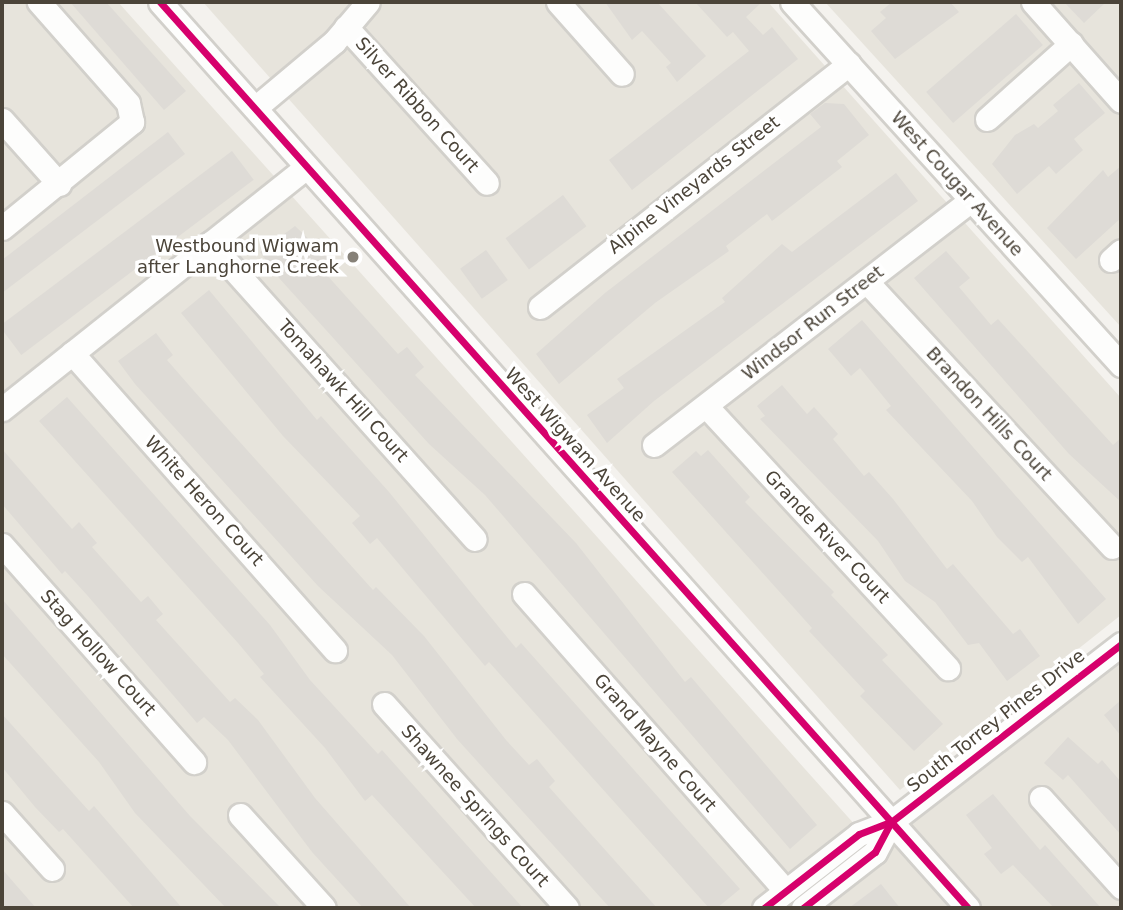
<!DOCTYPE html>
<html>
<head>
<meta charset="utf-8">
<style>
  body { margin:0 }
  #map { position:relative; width:1123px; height:910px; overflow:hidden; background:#f4f2ee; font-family:"DejaVu Sans",sans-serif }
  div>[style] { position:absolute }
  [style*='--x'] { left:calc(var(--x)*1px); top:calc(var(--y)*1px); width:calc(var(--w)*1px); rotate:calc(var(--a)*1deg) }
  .residential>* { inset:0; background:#e7e4dc }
  .building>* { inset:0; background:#dedbd6; transform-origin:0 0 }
  .roads { filter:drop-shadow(2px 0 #d2d0cb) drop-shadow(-2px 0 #d2d0cb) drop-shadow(0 2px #d2d0cb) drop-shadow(0 -2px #d2d0cb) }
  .minor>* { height:23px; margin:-11.5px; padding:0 11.5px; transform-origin:11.5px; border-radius:11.5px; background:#fdfdfc }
  .cycleway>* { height:7px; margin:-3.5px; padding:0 3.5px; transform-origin:3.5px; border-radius:3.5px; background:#d6006c }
  .dots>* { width:19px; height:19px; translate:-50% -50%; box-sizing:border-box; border:4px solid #fff; border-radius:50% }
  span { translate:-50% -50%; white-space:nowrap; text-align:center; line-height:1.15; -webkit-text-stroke:7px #fff; paint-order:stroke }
  .street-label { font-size:18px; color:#4b4439 }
  .poi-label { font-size:18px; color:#4b4439 }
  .right { translate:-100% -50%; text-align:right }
  .frame { position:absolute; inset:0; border:4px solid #4b4439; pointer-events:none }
</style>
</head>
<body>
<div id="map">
  <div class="residential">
    <div style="clip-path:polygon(2px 2px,118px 2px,856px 826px,749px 908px,2px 908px)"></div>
    <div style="clip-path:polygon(203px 2px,768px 2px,1121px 398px,1121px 615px,900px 790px)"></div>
    <div style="clip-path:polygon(825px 2px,1121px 2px,1121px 327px)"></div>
    <div style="clip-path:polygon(1121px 644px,1121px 908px,778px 908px)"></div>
  </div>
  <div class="building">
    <div style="clip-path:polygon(70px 2px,106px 2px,186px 91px,164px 110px)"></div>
    <div style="clip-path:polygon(605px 2px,657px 2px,706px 56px,677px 82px,666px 67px,671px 63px,642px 31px,632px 40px)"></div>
    <div style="clip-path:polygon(695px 2px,762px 2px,746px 17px,763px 35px,772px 27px,798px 59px,632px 190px,609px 160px,749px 51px,733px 32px,727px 37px)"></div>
    <div style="clip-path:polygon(892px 2px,950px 2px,959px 12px,895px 59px,871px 31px,886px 18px,880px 12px)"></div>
    <div style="clip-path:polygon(1064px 2px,1106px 2px,1084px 23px)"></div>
    <div style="left:1016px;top:14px;width:41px;height:119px;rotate:49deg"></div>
    <div style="clip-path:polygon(1079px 83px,1105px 113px,1074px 139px,1083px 150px,1056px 174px,1049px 166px,1017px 194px,992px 164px,1015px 135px,1034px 124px,1038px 128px,1058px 111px,1053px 105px)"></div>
    <div style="clip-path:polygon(825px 103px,844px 104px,869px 135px,837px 161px,842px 167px,772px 221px,767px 214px,726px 246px,729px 251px,655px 303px,559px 384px,536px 354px,605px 293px,821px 127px,810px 114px)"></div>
    <div style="clip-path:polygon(168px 132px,185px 154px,2px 293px,2px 260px)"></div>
    <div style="left:232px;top:151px;width:36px;height:291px;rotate:53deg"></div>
    <div style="clip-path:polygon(1121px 166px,1121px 218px,1076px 259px,1047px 228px,1103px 170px,1108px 177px)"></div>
    <div style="clip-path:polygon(896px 173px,918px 201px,654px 401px,607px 443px,587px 415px,624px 388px,617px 379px,725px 302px,722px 298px,782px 244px,792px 252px)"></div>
    <div style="left:563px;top:195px;width:39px;height:72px;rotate:53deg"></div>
    <div style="clip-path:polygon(295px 226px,335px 264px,325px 273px,398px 354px,407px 347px,424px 367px,415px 375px,576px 543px,685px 682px,691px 677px,817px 825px,790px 849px,485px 495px,429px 444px,279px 278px,260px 252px)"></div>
    <div style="left:486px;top:250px;width:37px;height:32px;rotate:54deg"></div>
    <div style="clip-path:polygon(946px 251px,970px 278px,959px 287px,991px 325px,998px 319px,1113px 445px,1121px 438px,1121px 502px,1069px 454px,914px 278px)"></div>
    <div style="clip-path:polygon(209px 290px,317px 420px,321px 416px,389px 492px,516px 648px,521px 643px,740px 889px,717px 908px,709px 908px,489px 662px,485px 666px,377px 538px,370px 544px,352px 523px,360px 516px,283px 436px,181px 313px)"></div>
    <div style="clip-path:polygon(862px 320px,1106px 599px,1078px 624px,1028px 557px,1022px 562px,997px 537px,972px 501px,886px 410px,891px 406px,860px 368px,851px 376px,828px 349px)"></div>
    <div style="clip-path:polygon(156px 333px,173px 355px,167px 360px,194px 391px,373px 590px,376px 587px,424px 636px,506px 740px,529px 765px,537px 759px,555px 781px,549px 787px,657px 908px,610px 908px,457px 739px,392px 655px,318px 586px,135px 384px,118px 361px)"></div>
    <div style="clip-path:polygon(782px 385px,807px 414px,814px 407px,838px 434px,833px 439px,864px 476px,869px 472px,893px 499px,947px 569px,953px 564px,1013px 634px,1020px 629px,1040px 656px,1007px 681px,979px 643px,968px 645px,935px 602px,905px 581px,878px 541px,760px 419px,765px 416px,757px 406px)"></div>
    <div style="clip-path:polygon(67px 397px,270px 625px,310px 680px,378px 754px,382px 750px,523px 908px,476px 908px,372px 795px,365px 801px,325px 748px,260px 677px,264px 674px,238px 643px,39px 421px)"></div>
    <div style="clip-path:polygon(2px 449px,72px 529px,79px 522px,97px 543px,92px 547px,141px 602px,148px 596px,163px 614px,156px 620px,230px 702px,235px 698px,258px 720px,315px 798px,411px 908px,363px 908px,312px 852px,228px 740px,204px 717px,197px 723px,87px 595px,65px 571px,62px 574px,2px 504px)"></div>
    <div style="clip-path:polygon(708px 450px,750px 497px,745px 502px,834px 592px,831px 595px,888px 655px,882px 660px,943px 724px,914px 751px,860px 696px,865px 691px,809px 631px,812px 628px,672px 472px,696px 451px,701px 456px)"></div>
    <div style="clip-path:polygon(2px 599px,190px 816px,281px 908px,226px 908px,135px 813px,99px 762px,2px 654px)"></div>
    <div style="clip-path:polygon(1121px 700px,1121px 736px,1104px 715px)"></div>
    <div style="clip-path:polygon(2px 714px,89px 811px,94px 806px,182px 908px,134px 908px,63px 829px,59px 832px,35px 807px,2px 767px)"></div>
    <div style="clip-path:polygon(1068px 737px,1098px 764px,1102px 760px,1121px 782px,1121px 835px,1068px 775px,1063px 780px,1044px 763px)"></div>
    <div style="clip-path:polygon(993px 794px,1040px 850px,1045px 845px,1101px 908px,1054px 908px,1013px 865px,1001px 874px,984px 854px,992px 848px,966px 815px)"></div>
    <div style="clip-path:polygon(2px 869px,36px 908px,2px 908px)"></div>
    <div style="clip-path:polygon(881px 884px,900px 908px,849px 908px)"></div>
  </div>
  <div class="roads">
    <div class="minor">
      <div style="--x:160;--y:2;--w:1214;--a:48.27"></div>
      <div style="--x:558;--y:2;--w:96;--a:48.4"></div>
      <div style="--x:792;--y:2;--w:490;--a:47.8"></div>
      <div style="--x:1033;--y:2;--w:132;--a:48.4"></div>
      <div style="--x:346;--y:27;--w:210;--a:47.9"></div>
      <div style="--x:255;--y:108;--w:103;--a:-39.9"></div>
      <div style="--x:334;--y:42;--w:52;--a:-49.6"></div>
      <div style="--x:987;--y:119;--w:113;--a:-41.8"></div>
      <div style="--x:2;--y:120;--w:86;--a:48.3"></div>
      <div style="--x:2;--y:228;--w:168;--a:-39.2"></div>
      <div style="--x:132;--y:122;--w:19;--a:-102"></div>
      <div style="--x:128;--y:103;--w:135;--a:-131.4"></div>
      <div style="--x:210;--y:243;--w:397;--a:48.2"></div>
      <div style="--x:1111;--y:260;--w:13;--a:-42"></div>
      <div style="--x:867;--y:282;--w:361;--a:47.2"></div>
      <div style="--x:540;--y:307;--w:393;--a:-38.2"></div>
      <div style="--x:72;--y:353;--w:397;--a:48.5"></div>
      <div style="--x:706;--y:406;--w:357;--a:47.3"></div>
      <div style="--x:2;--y:409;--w:389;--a:-38.5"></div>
      <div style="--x:654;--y:445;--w:401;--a:-37.7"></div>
      <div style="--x:2;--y:545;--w:290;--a:48.5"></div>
      <div style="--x:524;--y:594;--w:396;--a:48.6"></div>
      <div style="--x:384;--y:704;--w:274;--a:48.1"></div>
      <div style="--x:1041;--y:798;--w:120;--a:48"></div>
      <div style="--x:2;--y:813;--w:75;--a:48.2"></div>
      <div style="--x:240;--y:815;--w:125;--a:47.9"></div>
      <div style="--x:764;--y:908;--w:120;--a:-37.9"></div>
      <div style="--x:859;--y:834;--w:34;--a:-21"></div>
      <div style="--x:891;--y:822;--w:291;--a:-37.7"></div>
      <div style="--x:803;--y:908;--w:91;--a:-37.9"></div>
      <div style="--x:875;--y:852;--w:34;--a:-62"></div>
    </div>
  </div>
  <div class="cycleway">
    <div style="--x:160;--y:2;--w:1214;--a:48.27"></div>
    <div style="--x:764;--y:908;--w:120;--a:-37.9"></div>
    <div style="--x:859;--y:834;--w:34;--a:-21"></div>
    <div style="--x:891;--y:822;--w:291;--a:-37.7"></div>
    <div style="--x:803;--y:908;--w:91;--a:-37.9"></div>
    <div style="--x:875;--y:852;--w:34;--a:-62"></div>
  </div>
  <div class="dots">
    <div style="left:353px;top:257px;background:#868178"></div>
  </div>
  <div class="street-label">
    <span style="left:417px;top:105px;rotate:48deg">Silver Ribbon Court</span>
    <span style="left:957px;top:184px;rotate:48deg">West Cougar Avenue</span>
    <span style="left:694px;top:185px;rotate:-38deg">Alpine Vineyards Street</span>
    <span style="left:813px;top:323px;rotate:-38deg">Windsor Run Street</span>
    <span style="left:343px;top:391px;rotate:48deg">Tomahawk Hill Court</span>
    <span style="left:989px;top:414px;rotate:47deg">Brandon Hills Court</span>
    <span style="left:575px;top:445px;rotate:48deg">West Wigwam Avenue</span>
    <span style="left:204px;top:501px;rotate:48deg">White Heron Court</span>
    <span style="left:827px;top:537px;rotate:47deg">Grande River Court</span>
    <span style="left:98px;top:653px;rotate:48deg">Stag Hollow Court</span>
    <span style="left:996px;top:721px;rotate:-38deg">South Torrey Pines Drive</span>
    <span style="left:655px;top:743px;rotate:49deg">Grand Mayne Court</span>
    <span style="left:475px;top:806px;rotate:48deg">Shawnee Springs Court</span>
  </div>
  <div class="poi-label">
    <span class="right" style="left:339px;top:257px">Westbound Wigwam<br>after Langhorne Creek</span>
  </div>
  <div class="frame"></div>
</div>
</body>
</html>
